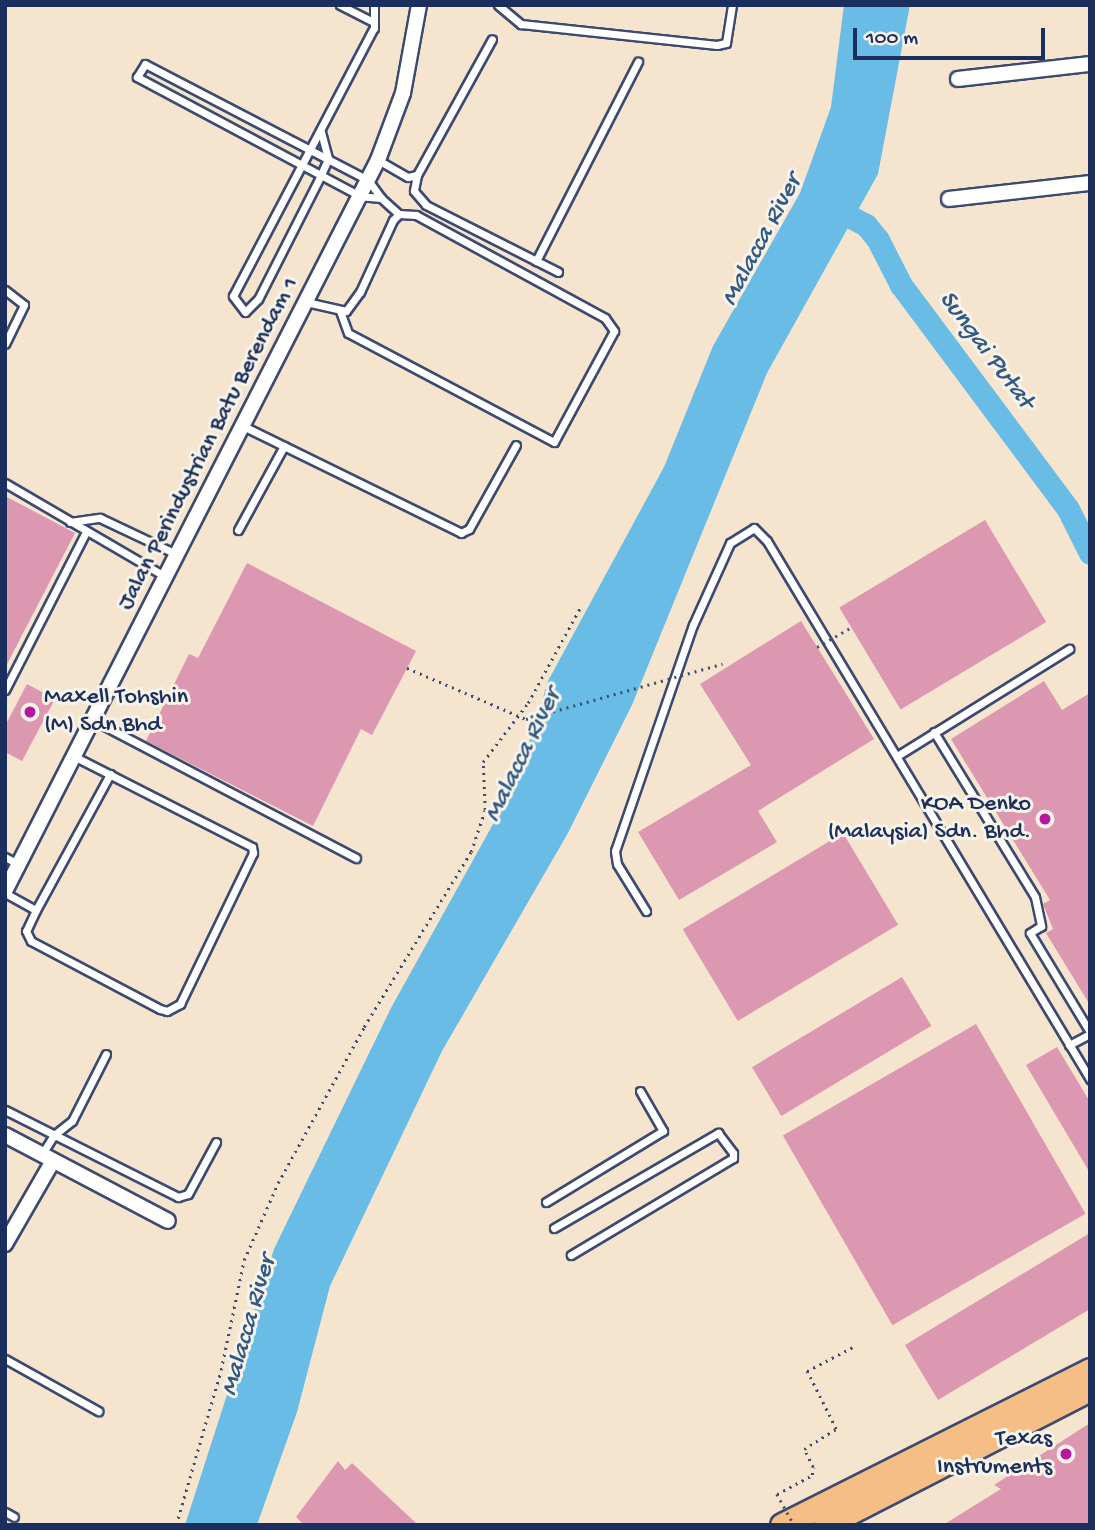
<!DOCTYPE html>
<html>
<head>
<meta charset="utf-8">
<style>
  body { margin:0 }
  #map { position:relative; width:1095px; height:1530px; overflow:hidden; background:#f5e5cf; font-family:"Gochi Hand",sans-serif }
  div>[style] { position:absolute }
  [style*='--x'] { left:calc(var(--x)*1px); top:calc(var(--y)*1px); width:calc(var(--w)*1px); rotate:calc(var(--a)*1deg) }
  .water>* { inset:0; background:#69bce5 }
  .river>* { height:23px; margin:-11.5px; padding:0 11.5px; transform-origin:11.5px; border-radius:11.5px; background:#69bce5 }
  .building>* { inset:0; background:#dc97b1; transform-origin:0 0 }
  .path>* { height:2.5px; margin-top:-1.25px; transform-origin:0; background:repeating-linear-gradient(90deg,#3c4a6f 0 2px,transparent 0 7px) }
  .roads { filter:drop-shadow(2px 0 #3c4a6f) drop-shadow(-2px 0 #3c4a6f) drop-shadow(0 2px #3c4a6f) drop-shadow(0 -2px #3c4a6f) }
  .service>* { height:7px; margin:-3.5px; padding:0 3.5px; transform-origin:3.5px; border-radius:3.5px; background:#fff }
  .minor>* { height:14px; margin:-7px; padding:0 7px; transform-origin:7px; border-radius:7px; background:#fff }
  .primary>* { height:23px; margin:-11.5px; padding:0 11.5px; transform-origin:11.5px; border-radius:11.5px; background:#f6be87 }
  .path-bridge>* { height:2.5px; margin-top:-1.25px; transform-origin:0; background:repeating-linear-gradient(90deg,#3c4a6f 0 2px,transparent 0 7px) }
  .dots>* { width:19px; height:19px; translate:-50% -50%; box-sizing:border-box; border:4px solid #f7f3e8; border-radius:50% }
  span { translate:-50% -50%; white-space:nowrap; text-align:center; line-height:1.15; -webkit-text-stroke:6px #f7f3e8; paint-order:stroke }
  .street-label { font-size:24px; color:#1b2f5e }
  .poi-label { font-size:24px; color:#1b2f5e }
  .left { translate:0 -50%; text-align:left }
  .right { translate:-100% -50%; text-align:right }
  .water-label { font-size:26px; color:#325986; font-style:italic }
  .frame { position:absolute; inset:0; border:7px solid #1b2f5e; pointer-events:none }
  .scale { position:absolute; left:853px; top:28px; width:192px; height:32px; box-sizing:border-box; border:4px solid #1b2f5e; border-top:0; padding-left:9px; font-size:21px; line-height:24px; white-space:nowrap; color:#1b2f5e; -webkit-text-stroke:5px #f7f3e8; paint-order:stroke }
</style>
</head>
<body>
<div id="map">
  <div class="water">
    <div style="clip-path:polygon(844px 5px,910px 5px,878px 174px,767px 373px,632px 705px,568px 833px,442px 1051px,330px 1286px,297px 1412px,257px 1525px,185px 1525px,274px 1249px,391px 1008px,517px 781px,548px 681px,664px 467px,713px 346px,800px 193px,831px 107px)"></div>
  </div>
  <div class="river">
    <div style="--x:828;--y:205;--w:43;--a:27.8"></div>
    <div style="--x:866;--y:225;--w:19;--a:51"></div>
    <div style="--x:878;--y:240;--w:51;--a:62.9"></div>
    <div style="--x:901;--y:285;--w:279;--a:53.3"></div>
    <div style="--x:1068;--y:509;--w:49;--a:63.4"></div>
  </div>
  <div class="building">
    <div style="clip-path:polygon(5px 496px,75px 533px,5px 668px)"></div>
    <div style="left:985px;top:520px;width:119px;height:170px;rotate:59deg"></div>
    <div style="clip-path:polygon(247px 563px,416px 651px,372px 735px,361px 729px,313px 826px,146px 741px,189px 654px,198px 658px)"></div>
    <div style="clip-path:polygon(801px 621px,874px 739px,758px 811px,777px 842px,679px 900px,638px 832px,751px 765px,700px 684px)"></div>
    <div style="clip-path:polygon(1044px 681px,1062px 710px,1090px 693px,1090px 1005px,1046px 933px,1053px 929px,1043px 904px,1050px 900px,951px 739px)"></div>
    <div style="clip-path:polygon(27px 684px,55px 699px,22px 761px,5px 752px,5px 726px)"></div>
    <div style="left:843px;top:833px;width:107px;height:187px;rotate:59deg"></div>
    <div style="left:902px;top:977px;width:57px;height:175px;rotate:59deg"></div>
    <div style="left:976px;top:1024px;width:219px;height:223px;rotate:60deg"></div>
    <div style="clip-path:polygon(1057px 1047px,1090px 1102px,1090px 1173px,1026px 1065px)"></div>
    <div style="clip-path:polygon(1090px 1233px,1090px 1309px,938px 1400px,905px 1345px)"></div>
    <div style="clip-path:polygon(1090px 1423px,1090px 1525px,943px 1525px,1001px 1489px,994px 1485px)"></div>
    <div style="clip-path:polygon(338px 1461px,345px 1470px,352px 1463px,418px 1525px,304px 1525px,296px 1517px)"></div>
  </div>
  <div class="path">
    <div style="--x:777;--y:1494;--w:40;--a:-28"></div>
    <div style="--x:812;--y:1475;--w:8;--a:-83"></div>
    <div style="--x:813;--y:1467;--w:20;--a:-117"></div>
    <div style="--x:804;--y:1449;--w:38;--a:-32"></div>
    <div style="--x:836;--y:1429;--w:65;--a:-116.6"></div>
    <div style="--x:807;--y:1371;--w:52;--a:-27.6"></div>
    <div style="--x:176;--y:1525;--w:161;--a:-73.8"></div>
    <div style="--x:221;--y:1370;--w:112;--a:-78.2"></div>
    <div style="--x:244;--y:1260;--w:84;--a:-66.2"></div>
    <div style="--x:278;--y:1183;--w:178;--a:-61.1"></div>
    <div style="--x:364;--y:1027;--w:205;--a:-58.6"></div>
    <div style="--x:471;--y:852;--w:44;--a:-71.6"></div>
    <div style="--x:485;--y:810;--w:48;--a:-92.4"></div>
    <div style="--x:483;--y:762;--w:74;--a:-52.7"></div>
    <div style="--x:528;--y:703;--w:108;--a:-61.3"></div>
  </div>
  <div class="roads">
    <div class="service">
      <div style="--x:340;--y:5;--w:38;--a:27"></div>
      <div style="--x:498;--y:5;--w:30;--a:40"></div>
      <div style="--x:521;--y:24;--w:197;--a:6.1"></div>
      <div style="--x:717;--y:45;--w:9;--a:-13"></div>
      <div style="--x:726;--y:43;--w:38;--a:-81"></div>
      <div style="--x:145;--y:64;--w:251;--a:27.5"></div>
      <div style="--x:368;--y:180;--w:22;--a:54"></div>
      <div style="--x:381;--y:198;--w:21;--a:-175"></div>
      <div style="--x:360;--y:196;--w:253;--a:-151.9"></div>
      <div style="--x:137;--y:77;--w:15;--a:-58"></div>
      <div style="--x:321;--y:132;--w:28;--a:75"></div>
      <div style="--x:328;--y:159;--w:17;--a:114"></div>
      <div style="--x:321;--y:175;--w:139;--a:116.9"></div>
      <div style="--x:258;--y:299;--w:18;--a:135"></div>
      <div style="--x:245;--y:312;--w:20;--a:-127"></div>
      <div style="--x:233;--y:296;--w:303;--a:-62.3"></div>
      <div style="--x:374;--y:28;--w:23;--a:-90"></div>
      <div style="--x:378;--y:160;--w:34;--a:30"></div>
      <div style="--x:408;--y:177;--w:9;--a:-13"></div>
      <div style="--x:417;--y:175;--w:155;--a:-61.1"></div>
      <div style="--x:417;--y:175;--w:16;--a:101"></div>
      <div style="--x:414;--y:191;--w:18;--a:49"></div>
      <div style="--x:426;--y:205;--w:148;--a:26.9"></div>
      <div style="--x:381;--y:198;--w:24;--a:42"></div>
      <div style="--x:536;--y:261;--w:224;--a:-62.9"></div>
      <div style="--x:5;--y:290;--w:24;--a:38"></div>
      <div style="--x:24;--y:305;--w:43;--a:116"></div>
      <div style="--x:306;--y:302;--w:41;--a:12.7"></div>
      <div style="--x:346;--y:311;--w:24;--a:-54"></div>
      <div style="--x:360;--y:292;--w:79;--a:-65.4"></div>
      <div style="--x:393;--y:220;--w:8;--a:-45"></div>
      <div style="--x:399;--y:214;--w:17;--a:3"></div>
      <div style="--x:416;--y:215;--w:215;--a:28.6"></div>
      <div style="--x:605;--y:318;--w:16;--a:55"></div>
      <div style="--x:614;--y:331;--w:126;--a:118.4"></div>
      <div style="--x:554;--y:442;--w:233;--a:-152.1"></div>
      <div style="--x:348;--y:333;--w:23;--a:-110"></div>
      <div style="--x:243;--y:426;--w:243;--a:26.1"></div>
      <div style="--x:461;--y:533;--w:9;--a:-27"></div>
      <div style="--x:469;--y:529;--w:96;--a:-60.8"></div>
      <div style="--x:5;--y:483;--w:186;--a:30.3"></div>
      <div style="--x:70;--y:522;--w:30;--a:-8"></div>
      <div style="--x:100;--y:518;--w:84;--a:25.3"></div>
      <div style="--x:238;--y:530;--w:96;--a:-61.3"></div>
      <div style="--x:5;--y:690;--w:178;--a:-62.9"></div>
      <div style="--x:93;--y:720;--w:297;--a:27.7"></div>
      <div style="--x:934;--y:732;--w:193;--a:58.5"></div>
      <div style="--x:1035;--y:897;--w:30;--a:78"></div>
      <div style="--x:1041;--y:926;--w:13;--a:148"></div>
      <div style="--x:1030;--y:933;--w:116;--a:58.8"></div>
      <div style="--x:897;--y:756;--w:203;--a:-31.9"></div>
      <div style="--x:5;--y:857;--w:15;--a:28"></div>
      <div style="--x:5;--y:893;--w:35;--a:29"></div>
      <div style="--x:36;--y:910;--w:23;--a:115"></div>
      <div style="--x:26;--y:931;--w:11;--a:63"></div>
      <div style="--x:31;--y:941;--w:146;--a:27.8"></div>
      <div style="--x:160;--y:1009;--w:7;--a:16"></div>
      <div style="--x:167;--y:1011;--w:15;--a:-28"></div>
      <div style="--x:180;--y:1004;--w:168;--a:-64.2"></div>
      <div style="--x:253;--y:853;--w:6;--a:-99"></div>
      <div style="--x:252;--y:847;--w:199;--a:-153"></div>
      <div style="--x:36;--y:910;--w:155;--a:-61.4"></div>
      <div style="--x:646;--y:911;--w:55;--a:-121.7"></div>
      <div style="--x:617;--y:864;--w:13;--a:-99"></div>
      <div style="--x:615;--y:851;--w:239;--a:-71"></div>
      <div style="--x:693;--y:625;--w:90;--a:-65.7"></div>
      <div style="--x:730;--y:543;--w:28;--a:-32"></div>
      <div style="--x:754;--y:528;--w:18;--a:45"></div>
      <div style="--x:767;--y:541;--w:628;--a:59.02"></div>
      <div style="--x:1069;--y:1045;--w:24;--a:-28"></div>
      <div style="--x:5;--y:1110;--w:194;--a:26.7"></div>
      <div style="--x:178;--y:1197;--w:10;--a:-17"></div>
      <div style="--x:188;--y:1194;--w:59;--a:-61.7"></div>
      <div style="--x:42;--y:1154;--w:22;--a:-58"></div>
      <div style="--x:54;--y:1135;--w:23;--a:-38"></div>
      <div style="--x:72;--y:1121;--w:75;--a:-63.1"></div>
      <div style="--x:546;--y:1202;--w:137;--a:-31.3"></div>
      <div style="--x:663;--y:1131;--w:46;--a:-119.9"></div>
      <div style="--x:554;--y:1228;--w:190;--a:-30.1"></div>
      <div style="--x:718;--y:1133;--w:25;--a:53"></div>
      <div style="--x:733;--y:1153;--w:5;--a:90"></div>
      <div style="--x:733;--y:1158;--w:189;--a:149.1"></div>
      <div style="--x:5;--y:1359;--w:107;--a:29.2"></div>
      <div style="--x:5;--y:1512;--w:10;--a:29"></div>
    </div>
    <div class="minor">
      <div style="--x:958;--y:79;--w:133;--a:-6.5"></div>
      <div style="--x:949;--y:199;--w:142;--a:-6.5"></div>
      <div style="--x:5;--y:891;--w:821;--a:-62.97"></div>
      <div style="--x:378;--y:160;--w:72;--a:-69.5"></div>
      <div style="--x:403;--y:93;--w:89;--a:-79.7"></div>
      <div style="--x:5;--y:1135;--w:184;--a:27.8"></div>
      <div style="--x:5;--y:1244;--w:96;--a:-60"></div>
    </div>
    <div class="primary">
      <div style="--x:782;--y:1525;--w:345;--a:-26.7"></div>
      <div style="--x:825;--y:1525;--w:298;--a:-27.2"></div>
    </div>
  </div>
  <div class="path-bridge">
    <div style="--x:817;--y:647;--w:38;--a:-30"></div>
    <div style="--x:407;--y:668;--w:129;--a:23.2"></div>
    <div style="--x:526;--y:719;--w:204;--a:-15.7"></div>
    <div style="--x:777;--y:1494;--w:35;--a:61"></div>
  </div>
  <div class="dots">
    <div style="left:30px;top:712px;background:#b5179e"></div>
    <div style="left:1045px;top:819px;background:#b5179e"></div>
    <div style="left:1066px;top:1454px;background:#b5179e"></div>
  </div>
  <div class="street-label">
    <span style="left:209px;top:444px;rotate:-63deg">Jalan Perindustrian Batu Berendam 1</span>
  </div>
  <div class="poi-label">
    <span class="left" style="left:44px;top:712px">Maxell Tohshin<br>(M) Sdn Bhd</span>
    <span class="right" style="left:1031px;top:819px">KOA Denko<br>(Malaysia) Sdn. Bhd.</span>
    <span class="right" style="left:1052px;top:1454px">Texas<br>Instruments</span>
  </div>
  <div class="water-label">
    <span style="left:763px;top:241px;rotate:-62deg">Malacca River</span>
    <span style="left:985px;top:351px;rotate:53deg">Sungai Putat</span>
    <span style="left:524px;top:756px;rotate:-64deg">Malacca River</span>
    <span style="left:250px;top:1326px;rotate:-74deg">Malacca River</span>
  </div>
  <div class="frame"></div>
  <div class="scale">100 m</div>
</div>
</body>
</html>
